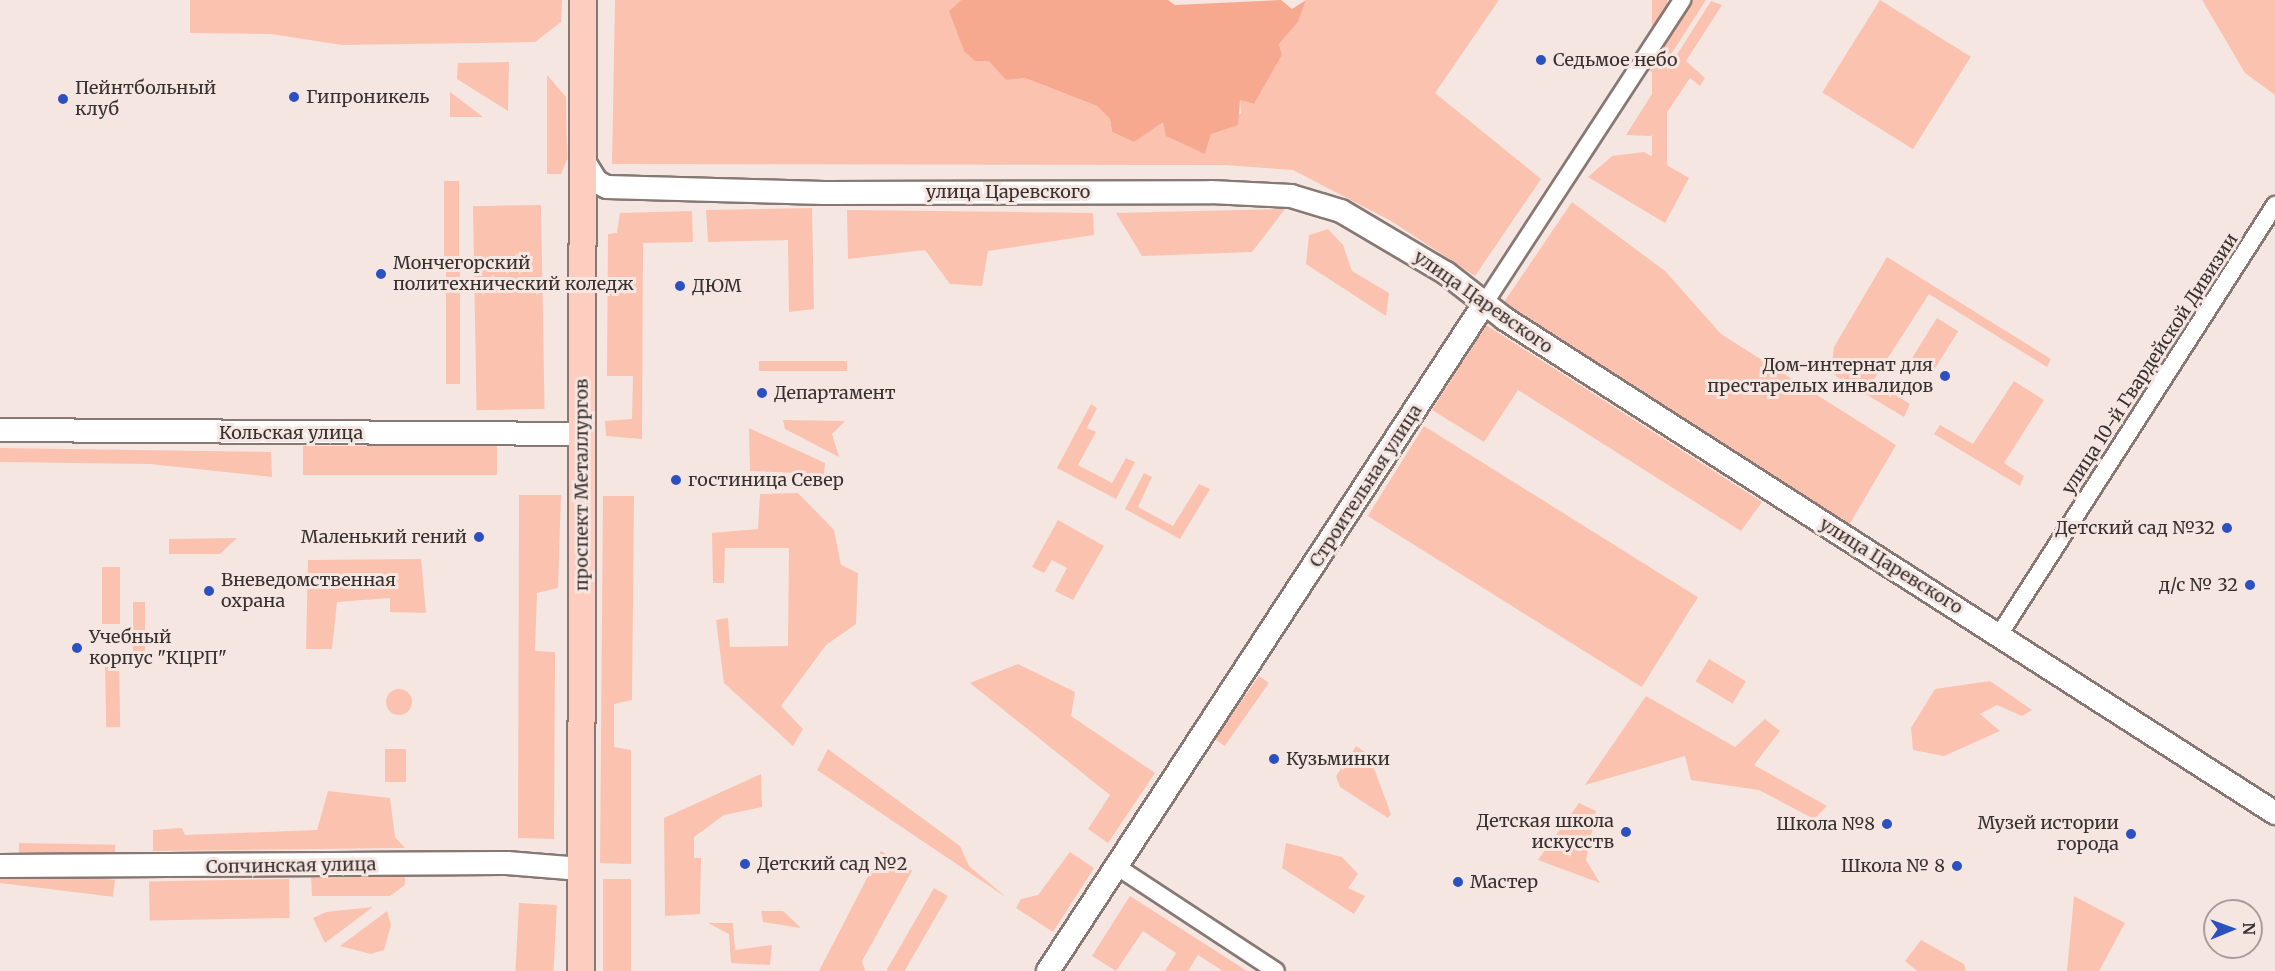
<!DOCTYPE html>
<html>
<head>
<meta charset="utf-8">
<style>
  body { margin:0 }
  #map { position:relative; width:2275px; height:971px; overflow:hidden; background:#f6e6e1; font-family:Merriweather,serif }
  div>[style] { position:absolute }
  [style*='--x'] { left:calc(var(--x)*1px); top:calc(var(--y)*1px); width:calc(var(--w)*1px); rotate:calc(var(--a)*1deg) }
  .green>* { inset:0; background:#fbc2af; transform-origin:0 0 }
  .round { border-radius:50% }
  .water>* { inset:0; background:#f7a990 }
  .roads { filter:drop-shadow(2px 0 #877873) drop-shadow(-2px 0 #877873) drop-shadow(0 2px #877873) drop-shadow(0 -2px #877873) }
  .street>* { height:16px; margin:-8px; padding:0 8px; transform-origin:8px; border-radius:8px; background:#fff }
  .secondary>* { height:22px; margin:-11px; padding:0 11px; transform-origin:11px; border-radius:11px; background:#fff }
  .primary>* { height:26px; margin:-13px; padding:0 13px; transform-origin:13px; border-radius:13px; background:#fdcebf }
  .dots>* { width:16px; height:16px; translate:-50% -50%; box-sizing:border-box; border:3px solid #f6e6e1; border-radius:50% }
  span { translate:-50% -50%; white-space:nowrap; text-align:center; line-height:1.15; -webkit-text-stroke:6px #f6e6e1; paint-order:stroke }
  .poi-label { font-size:18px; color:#36302e }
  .left { translate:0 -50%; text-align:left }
  .right { translate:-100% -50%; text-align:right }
  .street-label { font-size:18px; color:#36302e }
  .north { position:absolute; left:2203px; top:899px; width:60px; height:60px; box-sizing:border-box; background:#f6e6e1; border:2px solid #a99d99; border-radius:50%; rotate:89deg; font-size:16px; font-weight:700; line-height:24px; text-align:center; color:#36302e }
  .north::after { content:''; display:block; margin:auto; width:21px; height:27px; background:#2b51c0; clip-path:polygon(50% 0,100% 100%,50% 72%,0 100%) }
</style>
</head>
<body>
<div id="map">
  <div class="green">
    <div style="clip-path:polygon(190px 0,562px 0,561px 22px,535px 42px,342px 45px,271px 34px,190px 33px)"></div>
    <div style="clip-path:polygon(615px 0,961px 0,949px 11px,1006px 80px,1025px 78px,1097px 106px,1110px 119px,1112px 132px,1134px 142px,1163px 121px,1205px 154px,1211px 134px,1241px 113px,1240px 100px,1254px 104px,1282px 55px,1279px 44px,1298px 22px,1306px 0,1499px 0,1435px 93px,1541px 179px,1475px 276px,1391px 221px,1293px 170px,1225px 165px,612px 164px)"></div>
    <div style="left:1652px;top:0;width:15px;height:189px"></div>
    <div style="clip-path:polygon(1691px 0,1706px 0,1657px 76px,1646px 68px)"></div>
    <div style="left:1880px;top:0;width:107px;height:109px;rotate:32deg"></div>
    <div style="clip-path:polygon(2202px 0,2275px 0,2275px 95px,2245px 73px)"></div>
    <div style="clip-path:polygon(1711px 1px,1722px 5px,1686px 61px,1705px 78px,1700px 86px,1690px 78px,1651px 136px,1626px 135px)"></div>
    <div style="clip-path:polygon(509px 62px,508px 111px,457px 79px,458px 63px)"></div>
    <div style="clip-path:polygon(547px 75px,566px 97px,567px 159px,561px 174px,547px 174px)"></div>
    <div style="clip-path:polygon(450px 92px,483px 117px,450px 117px)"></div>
    <div style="clip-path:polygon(1644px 152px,1689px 178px,1665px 223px,1588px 177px,1612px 156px)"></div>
    <div style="left:459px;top:181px;width:77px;height:15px;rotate:90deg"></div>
    <div style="clip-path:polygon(1572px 202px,1665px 271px,1721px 334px,1896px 445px,1848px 527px,1502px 305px)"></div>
    <div style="left:541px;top:205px;width:204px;height:68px;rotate:89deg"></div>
    <div style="clip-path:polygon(812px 208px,814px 309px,789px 312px,788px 240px,708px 242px,706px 210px)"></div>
    <div style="clip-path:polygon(1285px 209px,1252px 252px,1142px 256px,1116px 213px)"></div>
    <div style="clip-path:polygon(847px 210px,1093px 213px,1094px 235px,988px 251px,982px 286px,950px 284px,925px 250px,848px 259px)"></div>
    <div style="clip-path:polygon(692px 211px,693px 242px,643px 243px,642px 439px,606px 436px,605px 421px,632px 419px,633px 376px,607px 376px,608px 234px,617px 233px,620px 213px)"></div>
    <div style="clip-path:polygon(1328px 229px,1343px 245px,1352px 271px,1389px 293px,1386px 316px,1306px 264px,1309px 235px)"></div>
    <div style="clip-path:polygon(1887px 257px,2051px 359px,2047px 367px,1929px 294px,1873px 381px,1910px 404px,1904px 417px,1837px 377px,1831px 370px,1834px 347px)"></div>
    <div style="left:446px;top:272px;width:14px;height:112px"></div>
    <div style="left:1937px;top:318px;width:25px;height:50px;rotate:32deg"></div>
    <div style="clip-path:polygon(1486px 325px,1762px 502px,1741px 531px,1518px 390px,1484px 442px,1432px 410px)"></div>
    <div style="left:759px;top:361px;width:88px;height:10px"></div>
    <div style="clip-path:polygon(2014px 381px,2044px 400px,2004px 463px,2024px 476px,2020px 486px,1934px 434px,1940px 425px,1973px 444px)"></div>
    <div style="clip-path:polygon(1091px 404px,1097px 408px,1087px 428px,1096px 432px,1078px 465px,1112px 483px,1126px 458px,1135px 462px,1116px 499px,1057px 468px)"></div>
    <div style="clip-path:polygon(783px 420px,845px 421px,832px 434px,839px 457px,785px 429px)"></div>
    <div style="left:1424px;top:426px;width:323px;height:106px;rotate:32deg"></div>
    <div style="clip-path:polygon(749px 428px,825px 463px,824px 474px,750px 471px)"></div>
    <div style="left:303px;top:446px;width:194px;height:29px"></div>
    <div style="clip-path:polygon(0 448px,271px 452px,272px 477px,150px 464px,0 462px)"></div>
    <div style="clip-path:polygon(1144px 473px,1152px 477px,1138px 507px,1173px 526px,1199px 484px,1210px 489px,1180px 539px,1125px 509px)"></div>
    <div style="clip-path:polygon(798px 493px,834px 530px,841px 565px,858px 573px,856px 624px,826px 645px,781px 706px,803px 729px,793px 746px,724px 683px,716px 620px,728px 618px,730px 647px,788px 646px,789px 548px,725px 548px,724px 583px,713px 583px,712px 533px,758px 529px,760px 494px)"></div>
    <div style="clip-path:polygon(519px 495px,561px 495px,558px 588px,537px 593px,535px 651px,555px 652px,554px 839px,518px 838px)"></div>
    <div style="clip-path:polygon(603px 496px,634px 496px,632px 700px,614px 704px,614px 747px,631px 750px,631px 864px,600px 863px)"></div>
    <div style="clip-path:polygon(1058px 520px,1104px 546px,1073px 600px,1055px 591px,1067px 568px,1052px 560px,1044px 573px,1032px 567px)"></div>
    <div style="clip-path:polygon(237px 538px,220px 554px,169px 554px,169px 539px)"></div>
    <div style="clip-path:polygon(421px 559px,426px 613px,390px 612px,390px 598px,337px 602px,332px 649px,306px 649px,308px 560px)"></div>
    <div style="left:102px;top:567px;width:18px;height:57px"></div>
    <div style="left:133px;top:602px;width:12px;height:60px"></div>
    <div style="left:119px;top:658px;width:69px;height:14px;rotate:89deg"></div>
    <div style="left:1709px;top:659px;width:43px;height:26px;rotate:31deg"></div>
    <div style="clip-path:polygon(1018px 664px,1075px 692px,1071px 716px,1155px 773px,1108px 843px,1088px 829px,1110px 795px,970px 683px)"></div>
    <div style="left:1259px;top:676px;width:12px;height:77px;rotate:35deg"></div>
    <div style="clip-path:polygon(1990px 681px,2032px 710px,2022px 716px,1997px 705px,1980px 714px,2000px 731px,1944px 756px,1913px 750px,1911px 728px,1935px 689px)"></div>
    <div class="round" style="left:386px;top:689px;width:26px;height:26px"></div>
    <div style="clip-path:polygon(1646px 696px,1735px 747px,1765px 719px,1780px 731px,1754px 765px,1827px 806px,1814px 819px,1759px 790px,1691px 780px,1685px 756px,1585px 785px)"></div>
    <div style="clip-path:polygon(1356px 746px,1369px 755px,1391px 814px,1388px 818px,1340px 787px,1336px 776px)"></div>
    <div style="left:406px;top:749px;width:33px;height:21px;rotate:90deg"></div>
    <div style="clip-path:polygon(828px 749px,960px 846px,969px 866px,1007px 898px,817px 770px)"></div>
    <div style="clip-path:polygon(761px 774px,762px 807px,724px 815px,694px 837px,694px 858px,701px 858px,700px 914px,665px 916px,664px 818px)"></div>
    <div style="clip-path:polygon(328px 791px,390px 798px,395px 837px,405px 848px,153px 851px,153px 830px,182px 828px,185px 835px,317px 830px)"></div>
    <div style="clip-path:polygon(1579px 803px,1596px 811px,1586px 860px,1600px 883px,1538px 860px)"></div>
    <div style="left:19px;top:843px;width:96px;height:13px;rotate:1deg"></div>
    <div style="clip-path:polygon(1286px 843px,1342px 857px,1358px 874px,1348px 888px,1365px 896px,1354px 914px,1282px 868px)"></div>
    <div style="clip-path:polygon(881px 851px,912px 871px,862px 961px,865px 971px,819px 971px)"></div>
    <div style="clip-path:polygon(1070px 852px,1094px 868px,1053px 932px,1016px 908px,1021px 899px,1038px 895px)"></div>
    <div style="clip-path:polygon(405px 876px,405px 885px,390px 896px,312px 896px,311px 877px)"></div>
    <div style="left:289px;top:879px;width:39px;height:140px;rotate:89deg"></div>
    <div style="left:603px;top:879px;width:28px;height:92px"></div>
    <div style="left:115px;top:880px;width:17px;height:115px;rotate:97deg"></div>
    <div style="left:934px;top:888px;width:16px;height:95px;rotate:30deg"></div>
    <div style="clip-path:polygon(1130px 896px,1247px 971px,1223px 971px,1198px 955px,1188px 971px,1165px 971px,1176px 953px,1143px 931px,1116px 971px,1092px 956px)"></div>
    <div style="clip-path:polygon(2074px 896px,2125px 923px,2099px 971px,2067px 971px)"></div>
    <div style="left:519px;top:903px;width:38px;height:68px;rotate:3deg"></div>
    <div style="clip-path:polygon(373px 907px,325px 943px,313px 918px,326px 912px)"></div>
    <div style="clip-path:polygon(387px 911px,391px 925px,384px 950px,371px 954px,340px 946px)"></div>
    <div style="clip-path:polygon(761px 911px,783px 911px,801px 928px,763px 922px)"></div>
    <div style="clip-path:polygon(708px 923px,733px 923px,735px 950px,772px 945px,770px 965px,731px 963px,729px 934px)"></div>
    <div style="clip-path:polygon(1921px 940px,1964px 964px,1966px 971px,1917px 971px,1905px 961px)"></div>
  </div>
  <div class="water">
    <div style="clip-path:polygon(961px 0,1168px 0,1175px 5px,1281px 0,1292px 9px,1306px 0,1298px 22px,1279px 44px,1282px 55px,1254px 104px,1240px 100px,1238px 125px,1211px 134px,1205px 154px,1166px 136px,1163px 122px,1134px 142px,1112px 132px,1110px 119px,1097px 106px,1025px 78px,1006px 80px,989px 61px,975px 61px,964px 51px,949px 11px)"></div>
  </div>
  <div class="roads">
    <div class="street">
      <div style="--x:1484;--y:304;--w:363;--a:-56.9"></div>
      <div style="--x:1999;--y:635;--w:511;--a:-57.31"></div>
      <div style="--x:1116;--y:866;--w:191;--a:33.3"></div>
    </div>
    <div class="secondary">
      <div style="--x:583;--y:160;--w:26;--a:58"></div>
      <div style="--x:597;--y:182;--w:11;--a:27"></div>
      <div style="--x:607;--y:187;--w:217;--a:1.6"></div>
      <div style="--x:824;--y:193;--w:387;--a:-0.1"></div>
      <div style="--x:1211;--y:192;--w:80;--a:2.9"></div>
      <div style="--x:1291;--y:196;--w:52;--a:16.7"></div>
      <div style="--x:1341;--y:211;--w:122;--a:30.6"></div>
      <div style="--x:1446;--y:273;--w:75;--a:37.9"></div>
      <div style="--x:1505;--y:319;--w:915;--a:32.68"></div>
      <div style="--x:0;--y:430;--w:582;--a:0.39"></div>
      <div style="--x:0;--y:866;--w:507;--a:-0.34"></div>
      <div style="--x:507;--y:863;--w:74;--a:4.6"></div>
      <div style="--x:1048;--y:971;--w:797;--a:-56.83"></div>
    </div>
    <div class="primary">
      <div style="--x:581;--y:971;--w:971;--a:-89.88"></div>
    </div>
  </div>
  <div class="dots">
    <div style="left:1541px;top:60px;background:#2b51c0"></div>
    <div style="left:294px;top:97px;background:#2b51c0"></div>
    <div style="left:63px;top:99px;background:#2b51c0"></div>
    <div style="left:381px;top:274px;background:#2b51c0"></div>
    <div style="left:680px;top:286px;background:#2b51c0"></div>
    <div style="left:1945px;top:376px;background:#2b51c0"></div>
    <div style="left:762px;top:393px;background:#2b51c0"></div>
    <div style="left:676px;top:480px;background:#2b51c0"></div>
    <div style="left:2227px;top:528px;background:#2b51c0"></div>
    <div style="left:479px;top:537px;background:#2b51c0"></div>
    <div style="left:2250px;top:585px;background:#2b51c0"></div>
    <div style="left:209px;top:591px;background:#2b51c0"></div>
    <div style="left:77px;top:648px;background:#2b51c0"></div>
    <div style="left:1274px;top:759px;background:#2b51c0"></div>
    <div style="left:1887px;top:824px;background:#2b51c0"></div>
    <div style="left:1626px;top:832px;background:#2b51c0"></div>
    <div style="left:2131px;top:834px;background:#2b51c0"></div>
    <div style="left:745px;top:864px;background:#2b51c0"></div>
    <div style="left:1957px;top:866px;background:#2b51c0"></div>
    <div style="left:1458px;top:882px;background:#2b51c0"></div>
  </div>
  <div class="poi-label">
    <span class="left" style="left:1553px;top:60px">Седьмое небо</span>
    <span class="left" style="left:75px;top:99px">Пейнтбольный<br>клуб</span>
    <span class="left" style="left:306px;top:97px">Гипроникель</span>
    <span class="left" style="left:393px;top:274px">Мончегорский<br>политехнический коледж</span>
    <span class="left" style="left:692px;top:286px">ДЮМ</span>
    <span class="right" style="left:1933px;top:376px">Дом-интернат для<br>престарелых инвалидов</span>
    <span class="left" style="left:774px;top:393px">Департамент</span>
    <span class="left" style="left:688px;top:480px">гостиница Север</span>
    <span class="right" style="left:2215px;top:528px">Детский сад №32</span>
    <span class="right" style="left:467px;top:537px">Маленький гений</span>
    <span class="left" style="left:221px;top:591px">Вневедомственная<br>охрана</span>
    <span class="right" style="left:2238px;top:585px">д/с № 32</span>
    <span class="left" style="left:89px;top:648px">Учебный<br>корпус "КЦРП"</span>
    <span class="left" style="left:1286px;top:759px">Кузьминки</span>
    <span class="right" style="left:1614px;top:832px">Детская школа<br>искусств</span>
    <span class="right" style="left:1875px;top:824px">Школа №8</span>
    <span class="right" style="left:2119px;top:834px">Музей истории<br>города</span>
    <span class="left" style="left:757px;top:864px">Детский сад №2</span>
    <span class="right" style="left:1945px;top:866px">Школа № 8</span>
    <span class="left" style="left:1470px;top:882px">Мастер</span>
  </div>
  <div class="street-label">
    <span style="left:1008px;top:192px">улица Царевского</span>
    <span style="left:1483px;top:302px;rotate:35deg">улица Царевского</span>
    <span style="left:2150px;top:364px;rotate:-57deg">улица 10-й Гвардейской Дивизии</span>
    <span style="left:291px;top:433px">Кольская улица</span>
    <span style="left:582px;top:485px;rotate:-90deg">проспект Металлургов</span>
    <span style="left:1366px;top:486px;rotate:-57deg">Строительная улица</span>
    <span style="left:1891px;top:566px;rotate:32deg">улица Царевского</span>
    <span style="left:291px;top:866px;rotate:-1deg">Сопчинская улица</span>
  </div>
  <div class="north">N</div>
</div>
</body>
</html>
